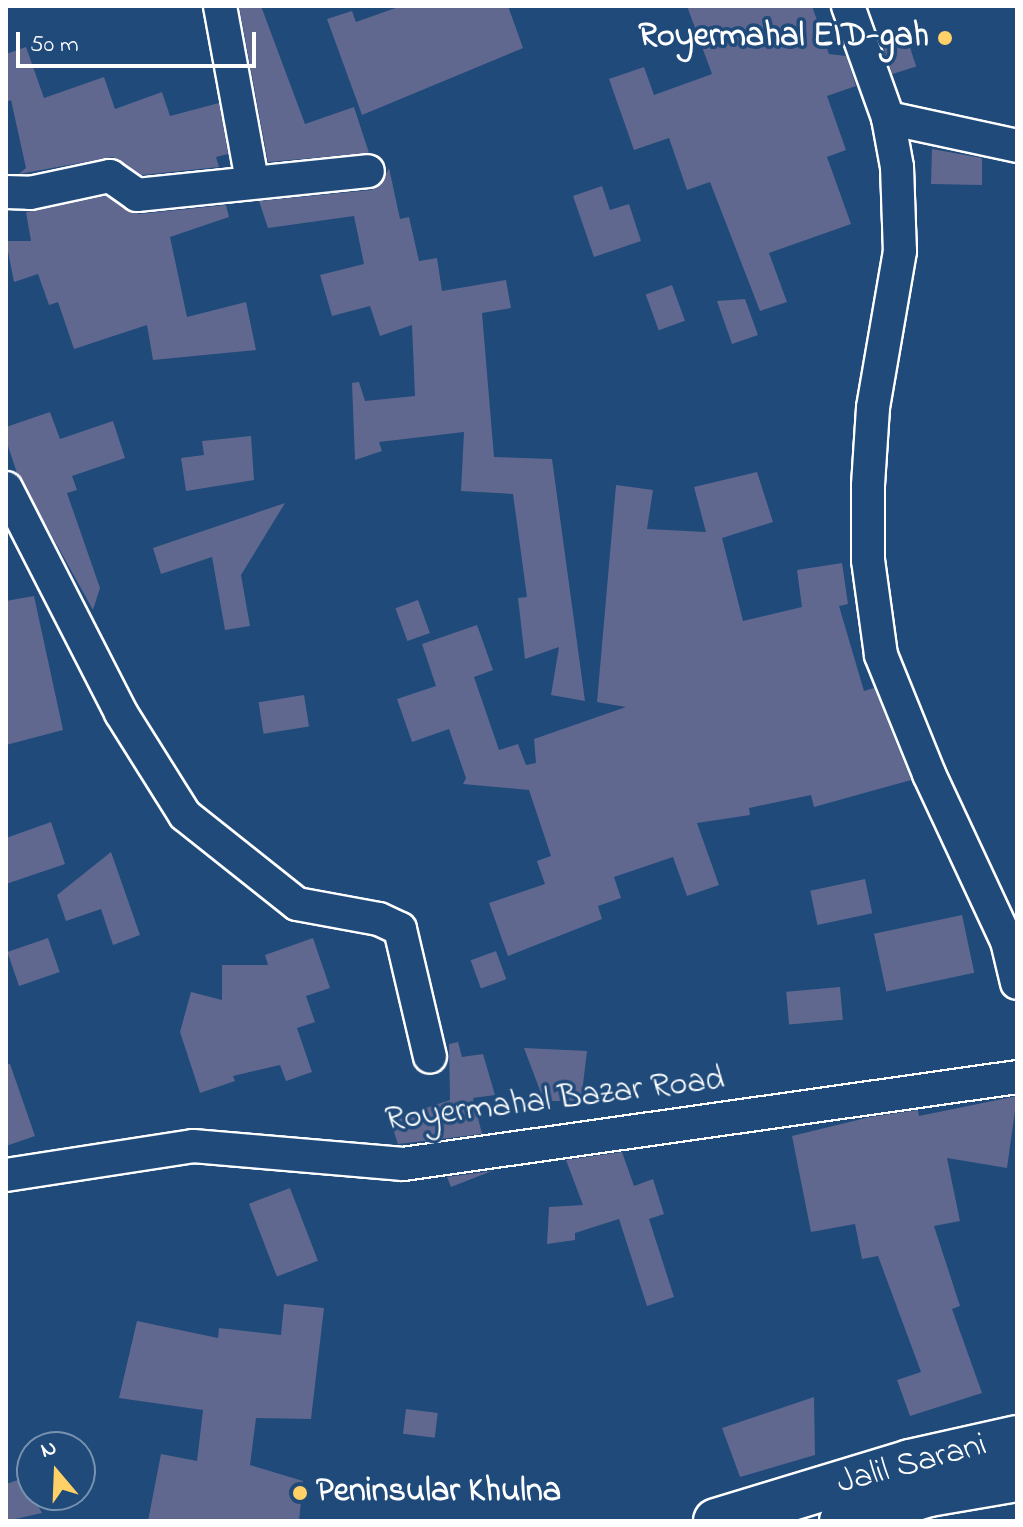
<!DOCTYPE html>
<html>
<head>
<meta charset="utf-8">
<style>
  body { margin:0 }
  #map { position:relative; width:1023px; height:1527px; overflow:hidden; background:#1f4a7a; font-family:"Indie Flower",sans-serif }
  div>[style] { position:absolute }
  [style*='--x'] { left:calc(var(--x)*1px); top:calc(var(--y)*1px); width:calc(var(--w)*1px); rotate:calc(var(--a)*1deg) }
  .building>* { inset:0; background:#60688f; transform-origin:0 0 }
  .roads { filter:drop-shadow(2px 0 #fff) drop-shadow(-2px 0 #fff) drop-shadow(0 2px #fff) drop-shadow(0 -2px #fff) }
  .minor>* { height:32px; margin:-16px; padding:0 16px; transform-origin:16px; border-radius:16px; background:#1f4a7a }
  .secondary>* { height:44px; margin:-22px; padding:0 22px; transform-origin:22px; border-radius:22px; background:#1f4a7a }
  .dots>* { width:22px; height:22px; translate:-50% -50%; box-sizing:border-box; border:4px solid #1f4a7a; border-radius:50% }
  span { translate:-50% -50%; white-space:nowrap; text-align:center; line-height:1.15; -webkit-text-stroke:7px #1f4a7a; paint-order:stroke }
  .poi-label { font-size:34px; color:#fff; font-weight:700 }
  .right { translate:-100% -50%; text-align:right }
  .left { translate:0 -50%; text-align:left }
  .street-label { font-size:34px; color:#fff }
  .frame { position:absolute; inset:0; border:8px solid #fff; pointer-events:none }
  .north { position:absolute; left:16px; top:1431px; width:80px; height:80px; box-sizing:border-box; background:#1f4a7a; border:2px solid #7992af; border-radius:50%; rotate:341deg; font-size:22px; font-weight:700; line-height:32px; text-align:center; color:#fff }
  .north::after { content:''; display:block; margin:auto; width:28px; height:36px; background:#ffd166; clip-path:polygon(50% 0,100% 100%,50% 72%,0 100%) }
  .scale { position:absolute; left:16px; top:32px; width:240px; height:36px; box-sizing:border-box; border:4px solid #fff; border-top:0; padding-left:10px; font-size:24px; line-height:28px; white-space:nowrap; color:#fff; -webkit-text-stroke:6px #1f4a7a; paint-order:stroke }
</style>
</head>
<body>
<div id="map">
  <div class="building">
    <div style="clip-path:polygon(239px 6px,261px 6px,305px 124px,354px 107px,369px 153px,268px 162px)"></div>
    <div style="clip-path:polygon(401px 6px,508px 6px,523px 48px,362px 115px,327px 19px,352px 11px,356px 22px)"></div>
    <div style="clip-path:polygon(687px 6px,812px 6px,829px 54px,846px 56px,856px 86px,827px 96px,846px 150px,827px 157px,851px 224px,769px 253px,787px 302px,760px 311px,710px 182px,687px 190px,669px 138px,634px 150px,609px 79px,644px 67px,654px 95px,712px 74px)"></div>
    <div style="left:906px;top:35px;width:33px;height:25px;rotate:72deg"></div>
    <div style="clip-path:polygon(26px 47px,44px 98px,104px 77px,115px 109px,162px 92px,170px 116px,219px 103px,228px 154px,216px 157px,219px 167px,142px 175px,113px 157px,19px 174px,26px 168px,11px 100px,6px 102px,6px 54px)"></div>
    <div style="clip-path:polygon(932px 149px,982px 158px,982px 185px,931px 184px)"></div>
    <div style="clip-path:polygon(389px 168px,400px 219px,409px 217px,419px 261px,437px 258px,442px 291px,506px 280px,511px 308px,482px 313px,494px 457px,552px 459px,585px 701px,551px 695px,559px 647px,525px 659px,518px 598px,527px 597px,513px 494px,461px 491px,464px 432px,379px 442px,382px 451px,355px 460px,352px 383px,359px 382px,365px 401px,415px 396px,412px 325px,380px 336px,370px 306px,332px 316px,320px 275px,364px 264px,354px 216px,268px 228px,259px 201px,371px 190px,380px 186px)"></div>
    <div style="clip-path:polygon(602px 186px,610px 210px,629px 204px,641px 241px,594px 257px,573px 196px)"></div>
    <div style="clip-path:polygon(106px 196px,139px 214px,226px 205px,229px 217px,170px 237px,187px 317px,246px 302px,256px 350px,153px 360px,147px 325px,74px 349px,58px 302px,49px 305px,38px 274px,14px 282px,6px 241px,31px 241px,26px 212px)"></div>
    <div style="left:672px;top:285px;width:38px;height:28px;rotate:70deg"></div>
    <div style="clip-path:polygon(745px 299px,758px 335px,732px 344px,717px 301px)"></div>
    <div style="clip-path:polygon(50px 412px,60px 439px,113px 421px,125px 458px,72px 476px,77px 490px,67px 493px,100px 588px,93px 610px,17px 473px,6px 440px,6px 427px)"></div>
    <div style="clip-path:polygon(251px 436px,254px 480px,186px 491px,181px 458px,204px 455px,202px 441px)"></div>
    <div style="clip-path:polygon(757px 472px,773px 522px,722px 538px,743px 621px,802px 607px,797px 570px,842px 563px,848px 604px,839px 606px,864px 691px,874px 688px,911px 780px,814px 807px,811px 795px,749px 808px,750px 815px,697px 823px,719px 885px,687px 896px,673px 857px,614px 877px,621px 898px,598px 906px,602px 919px,508px 956px,489px 903px,545px 884px,537px 861px,551px 856px,529px 790px,463px 784px,466px 778px,449px 729px,412px 742px,397px 699px,436px 686px,422px 644px,477px 625px,493px 670px,474px 677px,499px 750px,518px 744px,526px 765px,536px 763px,534px 739px,626px 707px,597px 702px,616px 485px,653px 490px,647px 529px,706px 532px,694px 487px)"></div>
    <div style="clip-path:polygon(285px 503px,241px 575px,250px 626px,225px 630px,212px 557px,161px 574px,153px 548px)"></div>
    <div style="clip-path:polygon(34px 596px,63px 730px,6px 745px,6px 601px)"></div>
    <div style="left:418px;top:600px;width:35px;height:24px;rotate:70deg"></div>
    <div style="left:304px;top:695px;width:32px;height:46px;rotate:81deg"></div>
    <div style="clip-path:polygon(51px 822px,65px 864px,6px 884px,6px 838px)"></div>
    <div style="clip-path:polygon(111px 852px,140px 935px,113px 945px,101px 909px,66px 921px,57px 895px)"></div>
    <div style="left:865px;top:879px;width:35px;height:56px;rotate:78deg"></div>
    <div style="left:962px;top:915px;width:59px;height:90px;rotate:78deg"></div>
    <div style="left:48px;top:938px;width:36px;height:43px;rotate:71deg"></div>
    <div style="clip-path:polygon(313px 938px,330px 988px,306px 996px,315px 1022px,297px 1028px,312px 1072px,286px 1081px,280px 1065px,233px 1076px,235px 1081px,200px 1093px,180px 1032px,191px 992px,222px 1000px,222px 965px,268px 965px,265px 955px)"></div>
    <div style="left:496px;top:951px;width:30px;height:27px;rotate:70deg"></div>
    <div style="left:840px;top:987px;width:33px;height:54px;rotate:85deg"></div>
    <div style="clip-path:polygon(458px 1042px,462px 1057px,483px 1054px,495px 1095px,473px 1098px,482px 1134px,398px 1144px,390px 1120px,450px 1100px,449px 1044px)"></div>
    <div style="clip-path:polygon(524px 1048px,587px 1051px,581px 1101px,544px 1101px)"></div>
    <div style="clip-path:polygon(6px 1064px,10px 1064px,35px 1136px,6px 1146px)"></div>
    <div style="clip-path:polygon(1017px 1096px,1007px 1168px,947px 1158px,960px 1221px,934px 1226px,960px 1306px,952px 1309px,982px 1393px,910px 1416px,897px 1380px,921px 1372px,878px 1256px,862px 1259px,855px 1224px,811px 1232px,792px 1136px,870px 1117px,918px 1110px,919px 1116px)"></div>
    <div style="clip-path:polygon(622px 1152px,634px 1186px,653px 1179px,664px 1214px,649px 1219px,674px 1297px,647px 1306px,619px 1219px,575px 1233px,575px 1240px,547px 1244px,549px 1207px,583px 1205px,566px 1160px)"></div>
    <div style="clip-path:polygon(492px 1171px,451px 1187px,447px 1177px)"></div>
    <div style="left:290px;top:1188px;width:78px;height:44px;rotate:69deg"></div>
    <div style="clip-path:polygon(284px 1304px,324px 1308px,311px 1419px,256px 1418px,250px 1465px,303px 1481px,299px 1521px,148px 1521px,161px 1454px,197px 1461px,203px 1410px,119px 1398px,137px 1321px,218px 1338px,219px 1328px,281px 1335px)"></div>
    <div style="clip-path:polygon(814px 1397px,815px 1455px,740px 1477px,722px 1428px)"></div>
    <div style="left:406px;top:1409px;width:32px;height:25px;rotate:7deg"></div>
    <div style="clip-path:polygon(30px 1476px,32px 1495px,42px 1513px,6px 1521px,6px 1484px)"></div>
  </div>
  <div class="roads">
    <div class="minor">
      <div style="--x:220;--y:6;--w:177;--a:79.6"></div>
      <div style="--x:848;--y:6;--w:119;--a:70.3"></div>
      <div style="--x:888;--y:118;--w:132;--a:12.2"></div>
      <div style="--x:888;--y:118;--w:50;--a:79.6"></div>
      <div style="--x:897;--y:167;--w:84;--a:88"></div>
      <div style="--x:900;--y:251;--w:159;--a:99.8"></div>
      <div style="--x:873;--y:408;--w:78;--a:93.7"></div>
      <div style="--x:868;--y:486;--w:74;--a:90"></div>
      <div style="--x:868;--y:560;--w:96;--a:82.2"></div>
      <div style="--x:881;--y:655;--w:128;--a:68"></div>
      <div style="--x:929;--y:774;--w:184;--a:65"></div>
      <div style="--x:1007;--y:941;--w:43;--a:76.6"></div>
      <div style="--x:6;--y:192;--w:24;--a:2"></div>
      <div style="--x:30;--y:193;--w:82;--a:-12"></div>
      <div style="--x:110;--y:176;--w:33;--a:35"></div>
      <div style="--x:137;--y:195;--w:232;--a:-5.9"></div>
      <div style="--x:6;--y:488;--w:253;--a:62.9"></div>
      <div style="--x:121;--y:713;--w:120;--a:57.9"></div>
      <div style="--x:185;--y:815;--w:143;--a:38.5"></div>
      <div style="--x:297;--y:904;--w:83;--a:10.4"></div>
      <div style="--x:379;--y:919;--w:23;--a:25"></div>
      <div style="--x:400;--y:929;--w:131;--a:76.8"></div>
      <div style="--x:6;--y:1175;--w:189;--a:-8.8"></div>
      <div style="--x:193;--y:1146;--w:211;--a:4.9"></div>
      <div style="--x:403;--y:1164;--w:620;--a:-8.06"></div>
    </div>
    <div class="secondary">
      <div style="--x:716;--y:1521;--w:203;--a:-16.9"></div>
      <div style="--x:910;--y:1462;--w:110;--a:-12.6"></div>
      <div style="--x:842;--y:1521;--w:91;--a:-17.2"></div>
      <div style="--x:929;--y:1494;--w:89;--a:-9.7"></div>
    </div>
  </div>
  <div class="dots">
    <div style="left:945px;top:38px;background:#ffd166"></div>
    <div style="left:300px;top:1493px;background:#ffd166"></div>
  </div>
  <div class="poi-label">
    <span class="right" style="left:929px;top:38px">Royermahal EID-gah</span>
    <span class="left" style="left:316px;top:1493px">Peninsular Khulna</span>
  </div>
  <div class="street-label">
    <span style="left:555px;top:1101px;rotate:-7deg">Royermahal Bazar Road</span>
    <span style="left:912px;top:1465px;rotate:-15deg">Jalil Sarani</span>
  </div>
  <div class="frame"></div>
  <div class="north">N</div>
  <div class="scale">50 m</div>
</div>
</body>
</html>
